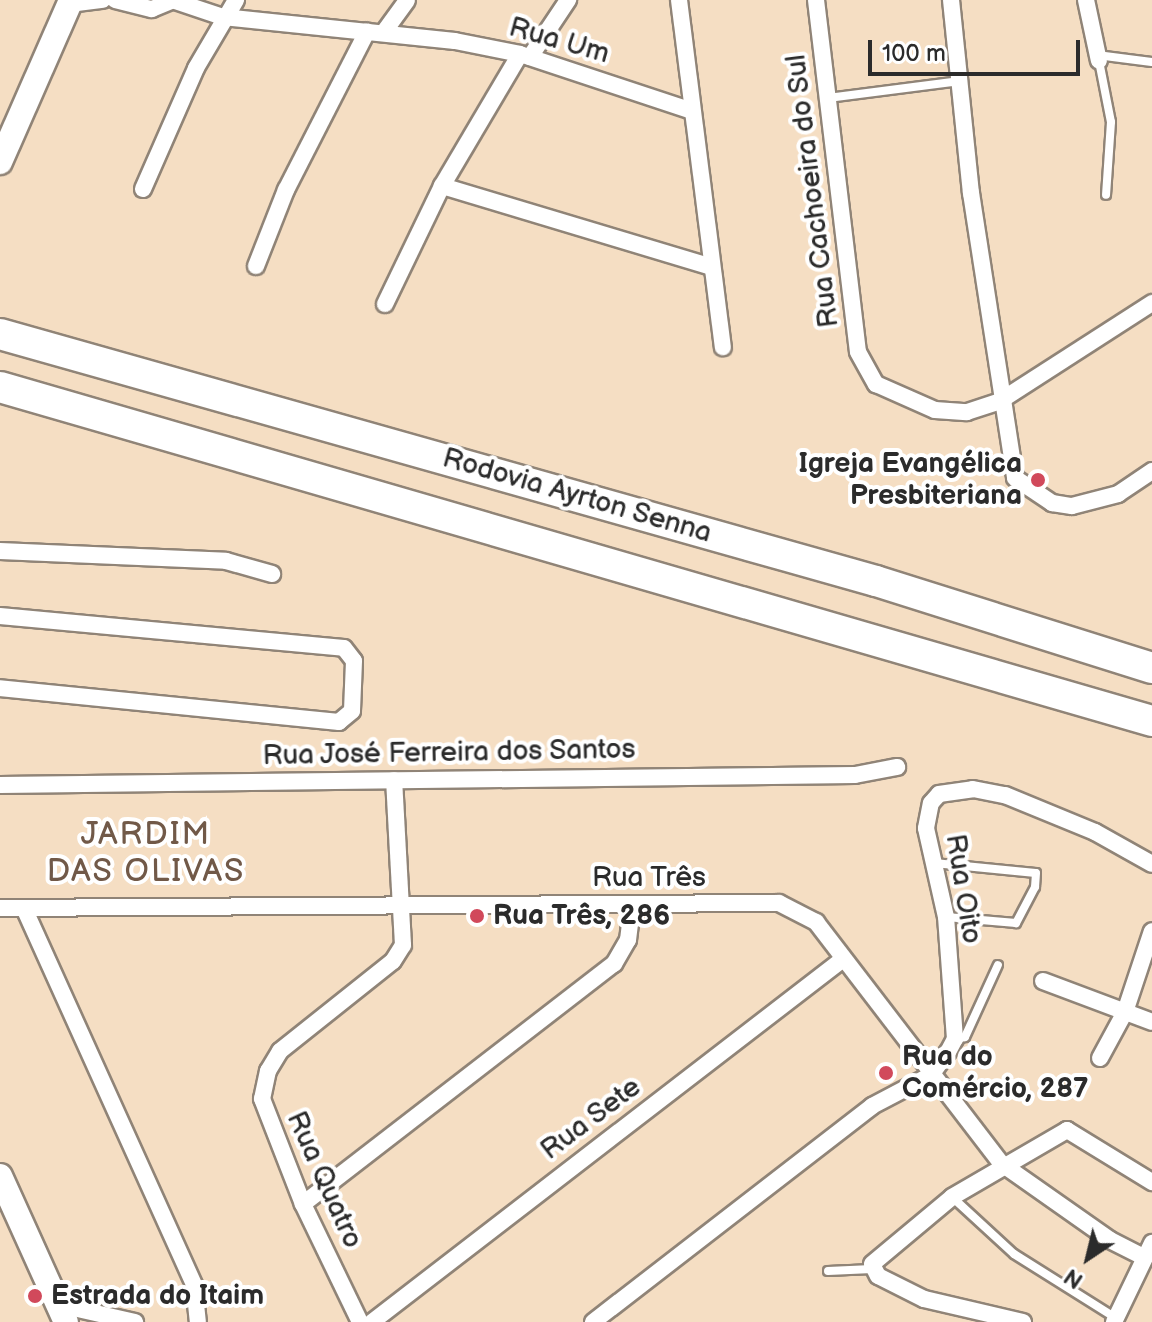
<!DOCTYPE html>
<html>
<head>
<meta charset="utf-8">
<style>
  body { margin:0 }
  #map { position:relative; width:1152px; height:1322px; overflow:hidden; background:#f5dec3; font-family:"Balsamiq Sans",sans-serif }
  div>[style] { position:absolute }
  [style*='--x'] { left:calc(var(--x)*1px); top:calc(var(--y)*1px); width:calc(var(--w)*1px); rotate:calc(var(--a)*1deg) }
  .roads { filter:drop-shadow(2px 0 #908477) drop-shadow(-2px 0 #908477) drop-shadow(0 2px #908477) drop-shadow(0 -2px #908477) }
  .lane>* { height:8px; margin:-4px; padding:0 4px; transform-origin:4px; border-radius:4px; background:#fff }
  .street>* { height:16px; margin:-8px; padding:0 8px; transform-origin:8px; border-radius:8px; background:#fff }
  .secondary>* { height:24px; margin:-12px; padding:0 12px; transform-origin:12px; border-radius:12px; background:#fff }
  .highway>* { height:30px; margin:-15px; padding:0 15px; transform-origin:15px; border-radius:15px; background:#fff }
  .dots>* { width:22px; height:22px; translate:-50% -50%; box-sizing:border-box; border:4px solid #fff; border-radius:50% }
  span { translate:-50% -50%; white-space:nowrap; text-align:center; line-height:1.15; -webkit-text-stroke:8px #fff; paint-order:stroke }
  .street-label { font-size:28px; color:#2b2b2b }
  .poi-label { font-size:28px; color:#2b2b2b; font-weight:700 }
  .right { translate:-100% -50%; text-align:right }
  .left { translate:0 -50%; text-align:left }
  .quarter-label { font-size:32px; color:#715948; letter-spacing:2px }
  .north { position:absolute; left:1048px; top:1218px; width:80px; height:80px; -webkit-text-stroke:6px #fff; paint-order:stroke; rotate:215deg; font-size:22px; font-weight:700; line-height:32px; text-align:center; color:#2b2b2b }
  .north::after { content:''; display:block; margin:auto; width:28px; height:36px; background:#2b2b2b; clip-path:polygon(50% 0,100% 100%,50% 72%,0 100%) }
  .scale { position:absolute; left:868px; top:40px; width:212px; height:36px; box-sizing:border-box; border:4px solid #2b2b2b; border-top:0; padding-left:10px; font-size:24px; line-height:28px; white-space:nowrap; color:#2b2b2b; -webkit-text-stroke:6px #fff; paint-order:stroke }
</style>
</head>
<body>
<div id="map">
  <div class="roads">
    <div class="lane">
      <div style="--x:1097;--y:55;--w:55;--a:7.3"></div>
      <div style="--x:1099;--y:61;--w:62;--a:78.9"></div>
      <div style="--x:1111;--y:122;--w:73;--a:93.9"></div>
      <div style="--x:828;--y:98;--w:133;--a:-7.3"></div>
      <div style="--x:934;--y:863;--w:102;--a:5.6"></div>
      <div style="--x:1036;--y:873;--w:14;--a:94"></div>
      <div style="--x:1035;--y:887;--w:41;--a:117.8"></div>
      <div style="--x:1016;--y:923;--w:70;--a:-175.1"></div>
      <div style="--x:955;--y:1039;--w:10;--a:-11"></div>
      <div style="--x:965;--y:1037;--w:79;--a:-65.4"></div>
      <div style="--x:952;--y:1197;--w:84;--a:42.6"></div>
      <div style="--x:1014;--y:1254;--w:120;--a:32.1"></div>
      <div style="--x:828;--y:1271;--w:44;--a:-2.6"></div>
    </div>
    <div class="street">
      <div style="--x:115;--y:0;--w:38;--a:14"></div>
      <div style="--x:152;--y:9;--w:23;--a:-23"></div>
      <div style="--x:172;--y:0;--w:54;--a:18.4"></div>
      <div style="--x:223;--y:17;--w:233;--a:5.9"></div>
      <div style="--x:455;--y:41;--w:66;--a:11.3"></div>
      <div style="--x:520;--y:54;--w:181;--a:18.3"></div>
      <div style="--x:679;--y:0;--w:350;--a:82.8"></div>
      <div style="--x:816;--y:0;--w:354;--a:83.2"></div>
      <div style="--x:858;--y:352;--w:37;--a:61"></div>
      <div style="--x:876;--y:384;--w:64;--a:23.8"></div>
      <div style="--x:935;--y:410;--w:32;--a:4"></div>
      <div style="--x:967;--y:412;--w:35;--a:-18"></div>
      <div style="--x:1000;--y:401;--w:181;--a:-32.8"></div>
      <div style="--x:951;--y:0;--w:194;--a:84.1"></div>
      <div style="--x:971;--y:193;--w:288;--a:81.2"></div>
      <div style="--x:1015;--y:478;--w:45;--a:34"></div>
      <div style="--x:1052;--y:503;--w:20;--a:9"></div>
      <div style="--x:1072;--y:506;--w:48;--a:-14.6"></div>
      <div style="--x:1118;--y:494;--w:41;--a:-34.1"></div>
      <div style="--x:1086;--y:0;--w:62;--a:78"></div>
      <div style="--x:69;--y:4;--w:34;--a:-7"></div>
      <div style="--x:384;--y:32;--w:39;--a:-54"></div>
      <div style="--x:530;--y:57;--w:69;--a:-56.3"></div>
      <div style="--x:442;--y:186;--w:279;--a:16.7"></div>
      <div style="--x:143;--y:189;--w:132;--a:-66.3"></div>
      <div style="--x:196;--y:68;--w:79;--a:-59.5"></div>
      <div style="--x:256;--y:266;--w:82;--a:-68.5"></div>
      <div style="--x:286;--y:190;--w:178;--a:-62.9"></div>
      <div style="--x:385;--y:304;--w:131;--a:-64.2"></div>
      <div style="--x:442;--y:186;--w:153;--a:-59.4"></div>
      <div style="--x:0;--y:551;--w:226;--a:2.5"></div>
      <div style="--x:226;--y:561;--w:48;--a:15.8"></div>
      <div style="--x:0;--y:616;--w:345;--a:5.3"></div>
      <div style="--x:344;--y:648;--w:16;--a:52"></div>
      <div style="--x:354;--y:661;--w:50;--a:92.3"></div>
      <div style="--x:352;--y:711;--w:17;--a:140"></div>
      <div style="--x:339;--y:722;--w:341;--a:-174.3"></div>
      <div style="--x:0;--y:785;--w:855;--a:-0.67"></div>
      <div style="--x:855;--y:775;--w:43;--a:-10.8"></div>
      <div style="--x:0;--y:908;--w:779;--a:-0.37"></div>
      <div style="--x:779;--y:903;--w:42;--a:27.2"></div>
      <div style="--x:816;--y:922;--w:305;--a:52.5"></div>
      <div style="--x:1002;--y:1164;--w:132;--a:35.1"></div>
      <div style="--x:1110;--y:1240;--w:39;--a:27"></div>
      <div style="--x:24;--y:908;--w:414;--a:65.7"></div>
      <div style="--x:194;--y:1285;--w:37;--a:84"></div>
      <div style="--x:1043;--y:981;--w:116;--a:20.6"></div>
      <div style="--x:1100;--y:1058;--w:52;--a:-61.5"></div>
      <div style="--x:1125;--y:1012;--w:85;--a:-71.6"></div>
      <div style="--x:303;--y:1204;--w:393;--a:-37.7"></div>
      <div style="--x:614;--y:964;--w:28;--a:-60"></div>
      <div style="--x:628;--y:940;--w:35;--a:-83"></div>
      <div style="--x:60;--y:1305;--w:77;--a:12.8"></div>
      <div style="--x:360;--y:1322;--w:131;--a:-115.8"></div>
      <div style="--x:303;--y:1204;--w:113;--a:-111.3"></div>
      <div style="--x:262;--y:1099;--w:29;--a:-78"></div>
      <div style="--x:268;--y:1071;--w:23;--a:-59"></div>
      <div style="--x:280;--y:1051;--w:144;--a:-38.5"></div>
      <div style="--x:393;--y:961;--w:19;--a:-58"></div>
      <div style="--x:403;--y:945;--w:165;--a:-93.1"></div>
      <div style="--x:372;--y:1322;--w:595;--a:-37.62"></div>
      <div style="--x:593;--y:1322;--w:353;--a:-37.7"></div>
      <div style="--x:872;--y:1106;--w:67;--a:-27.7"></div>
      <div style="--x:931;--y:1075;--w:29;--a:-54"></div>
      <div style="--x:948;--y:1052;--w:15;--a:-62"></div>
      <div style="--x:955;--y:1039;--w:122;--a:-94.2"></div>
      <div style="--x:946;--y:917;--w:91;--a:-102.7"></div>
      <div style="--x:926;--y:828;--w:25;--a:-79"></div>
      <div style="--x:931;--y:803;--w:12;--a:-48"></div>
      <div style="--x:939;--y:794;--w:34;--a:-8"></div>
      <div style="--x:973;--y:789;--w:33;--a:11"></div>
      <div style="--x:1005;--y:795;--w:97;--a:22.3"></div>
      <div style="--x:1095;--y:832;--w:65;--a:29.3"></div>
      <div style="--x:1023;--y:1322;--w:102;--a:-166.9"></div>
      <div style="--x:924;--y:1299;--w:51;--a:-153.4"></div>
      <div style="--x:878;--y:1276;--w:13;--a:-117"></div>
      <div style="--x:872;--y:1264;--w:104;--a:-39.9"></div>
      <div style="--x:952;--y:1197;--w:133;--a:-30.2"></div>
      <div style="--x:1067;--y:1130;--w:100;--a:31.5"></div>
      <div style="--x:1114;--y:1322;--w:88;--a:-64.3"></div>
    </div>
    <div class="secondary">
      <div style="--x:0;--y:162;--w:177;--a:-66.3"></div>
      <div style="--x:0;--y:1176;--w:160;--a:65.7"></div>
    </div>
    <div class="highway">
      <div style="--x:0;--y:334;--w:910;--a:15.75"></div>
      <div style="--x:876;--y:581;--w:289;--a:17.5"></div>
      <div style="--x:0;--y:387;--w:1199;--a:16.17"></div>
    </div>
  </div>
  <div class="dots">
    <div style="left:1038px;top:480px;background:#d1495b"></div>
    <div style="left:477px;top:916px;background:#d1495b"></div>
    <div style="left:886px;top:1073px;background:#d1495b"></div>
    <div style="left:35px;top:1296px;background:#d1495b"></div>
  </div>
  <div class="street-label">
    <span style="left:559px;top:41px;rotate:16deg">Rua Um</span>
    <span style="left:813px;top:191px;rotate:-97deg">Rua Cachoeira do Sul</span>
    <span style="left:577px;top:496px;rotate:16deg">Rodovia Ayrton Senna</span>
    <span style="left:449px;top:753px;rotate:-1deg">Rua José Ferreira dos Santos</span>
    <span style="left:649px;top:878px">Rua Três</span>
    <span style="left:963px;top:889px;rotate:81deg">Rua Oito</span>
    <span style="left:591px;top:1119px;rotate:-37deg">Rua Sete</span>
    <span style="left:324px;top:1180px;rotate:66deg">Rua Quatro</span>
  </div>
  <div class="poi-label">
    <span class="right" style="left:1022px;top:480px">Igreja Evangélica<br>Presbiteriana</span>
    <span class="left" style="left:493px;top:916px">Rua Três, 286</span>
    <span class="left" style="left:902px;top:1073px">Rua do<br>Comércio, 287</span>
    <span class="left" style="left:51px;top:1296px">Estrada do Itaim</span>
  </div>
  <div class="quarter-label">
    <span style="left:146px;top:854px">JARDIM<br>DAS OLIVAS</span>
  </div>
  <div class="north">N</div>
  <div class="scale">100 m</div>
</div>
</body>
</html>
